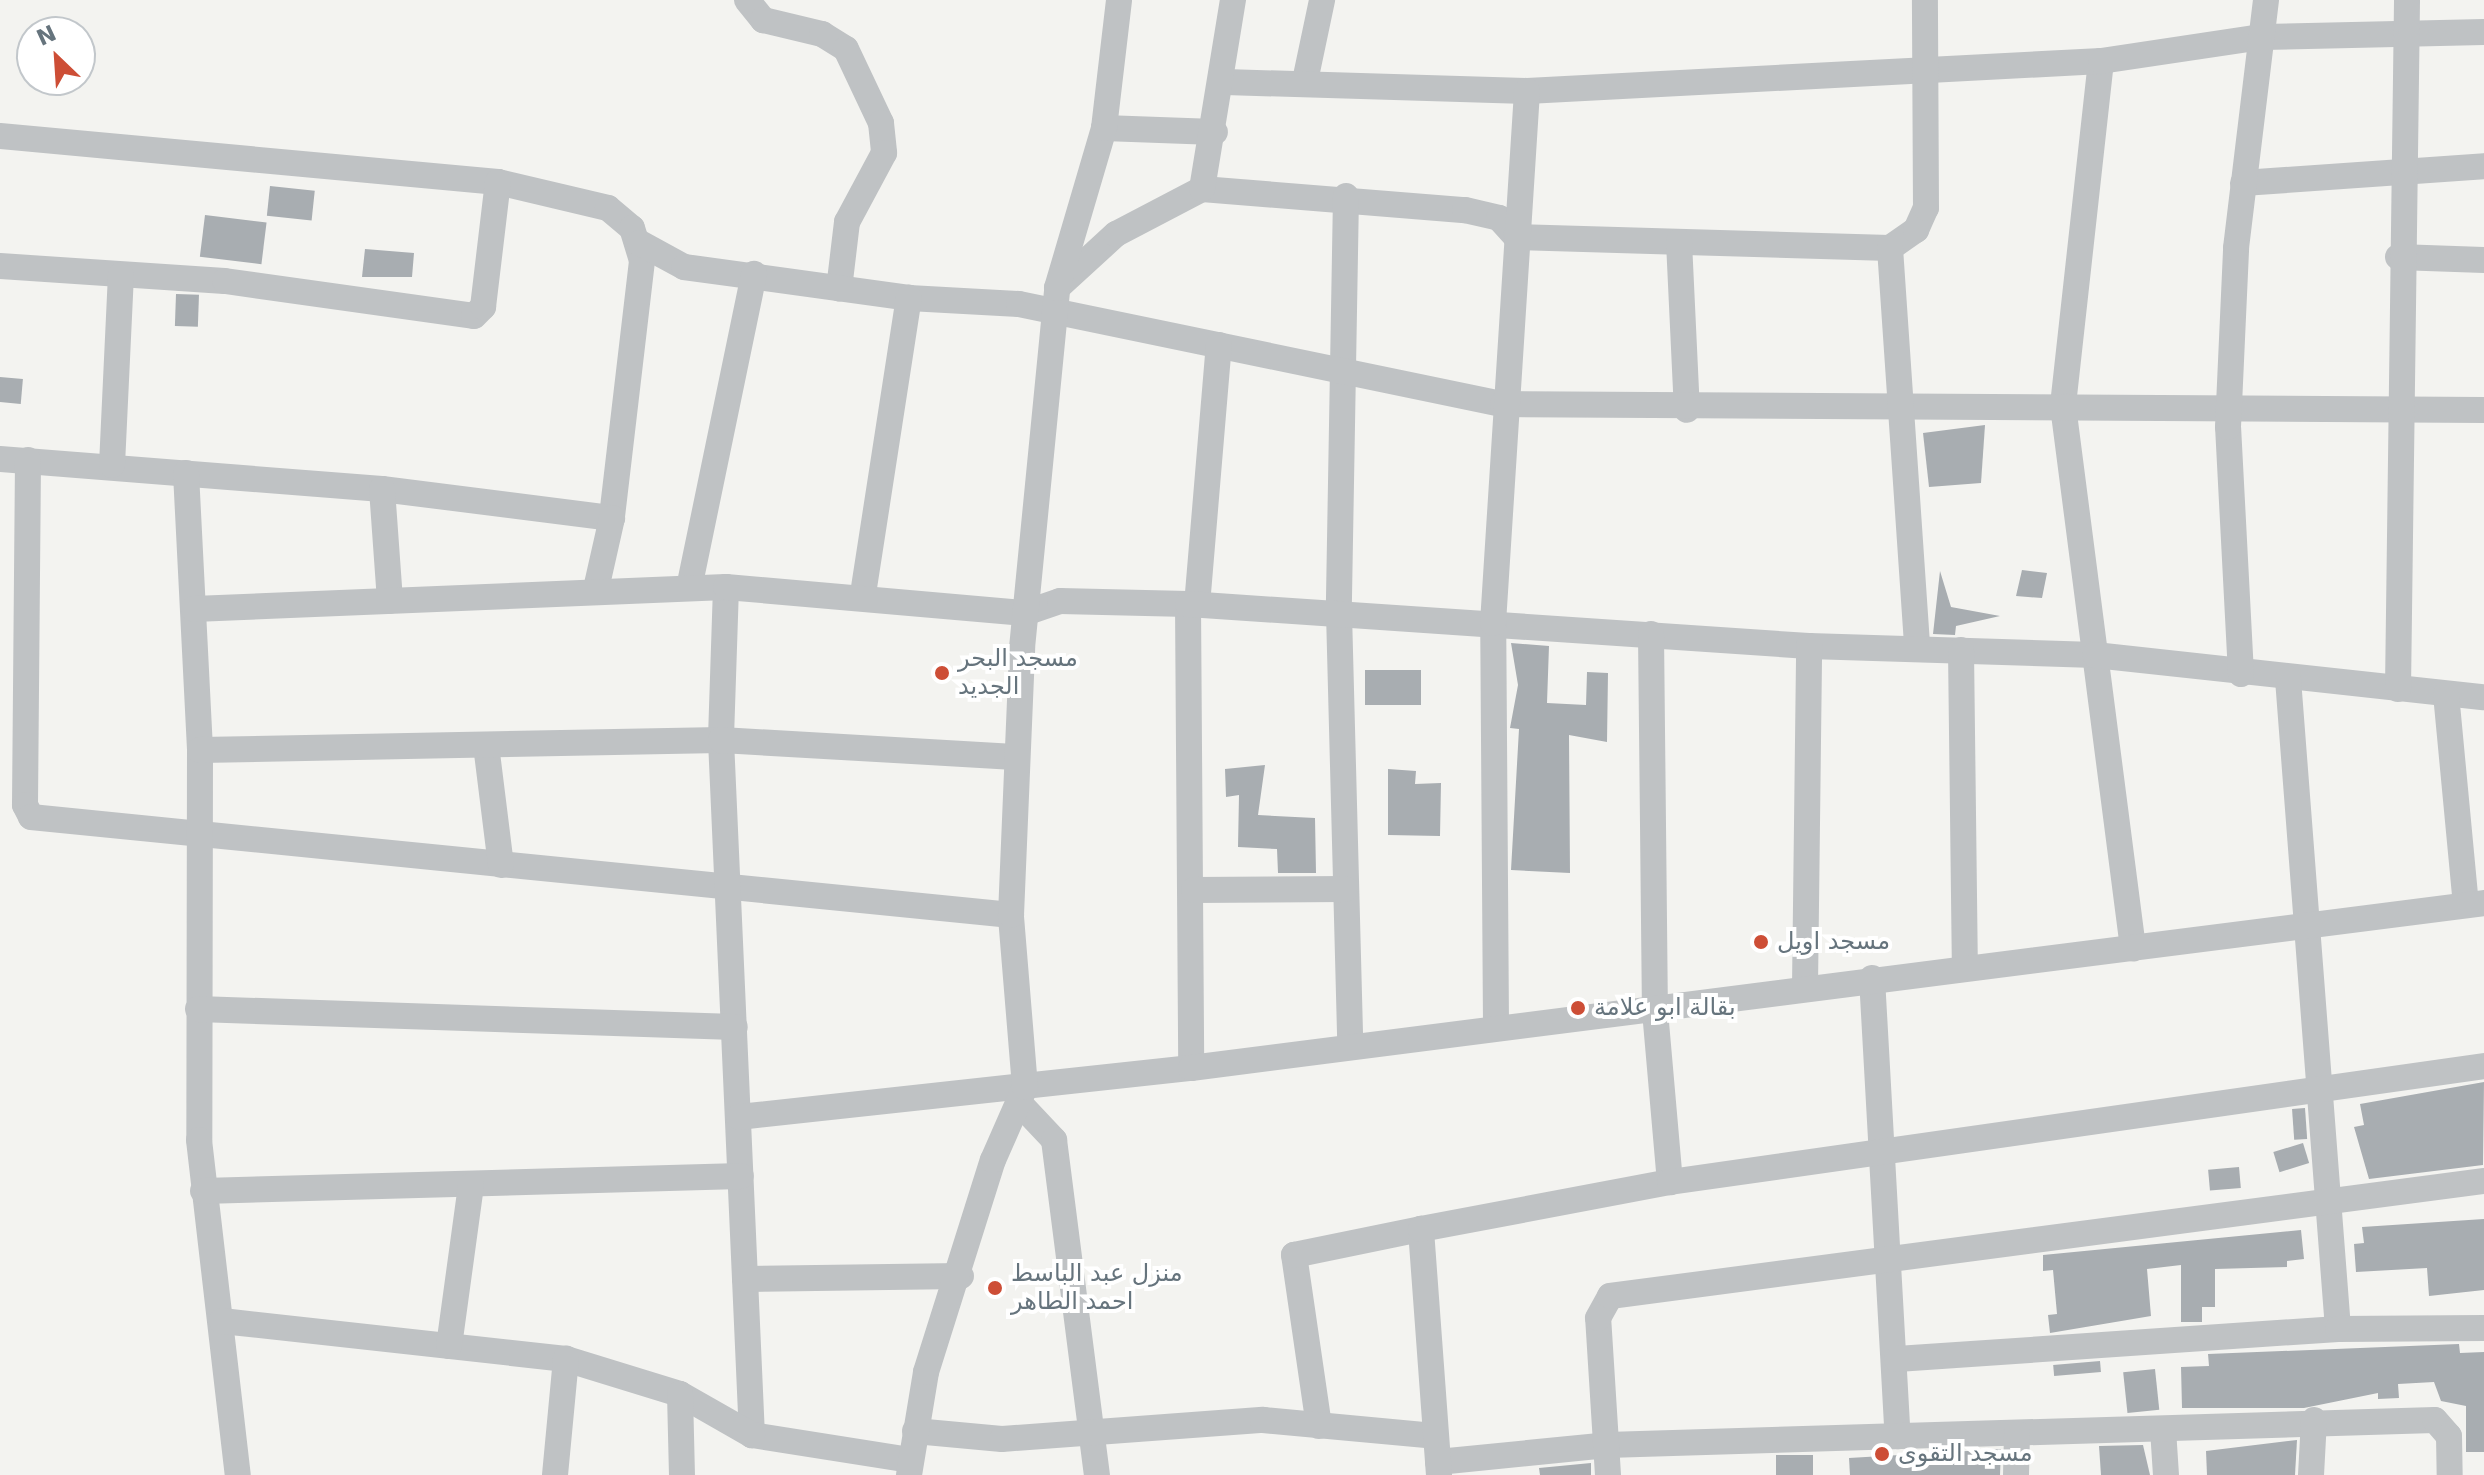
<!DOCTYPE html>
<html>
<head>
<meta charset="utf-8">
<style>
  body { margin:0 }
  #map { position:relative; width:2484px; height:1475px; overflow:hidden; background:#f3f3f0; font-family:"DejaVu Sans",Vazirmatn,sans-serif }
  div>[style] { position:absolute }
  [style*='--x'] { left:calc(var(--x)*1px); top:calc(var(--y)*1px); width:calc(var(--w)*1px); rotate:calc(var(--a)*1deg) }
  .building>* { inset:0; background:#a8adb1; transform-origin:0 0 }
  .minor>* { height:26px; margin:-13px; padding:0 13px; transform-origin:13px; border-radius:13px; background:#bfc2c4 }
  .dots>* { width:22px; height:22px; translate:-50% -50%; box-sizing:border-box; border:4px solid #fff; border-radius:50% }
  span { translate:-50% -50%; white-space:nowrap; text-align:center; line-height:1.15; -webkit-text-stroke:8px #fff; paint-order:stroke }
  .poi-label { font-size:24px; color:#66747d }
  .left { translate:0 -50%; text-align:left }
  .north { position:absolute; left:16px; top:16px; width:80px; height:80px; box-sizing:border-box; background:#fff; border:2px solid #c2c7cb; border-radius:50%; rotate:335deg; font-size:22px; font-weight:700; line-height:32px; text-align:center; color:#66747d }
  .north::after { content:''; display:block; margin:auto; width:28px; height:36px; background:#cd4e36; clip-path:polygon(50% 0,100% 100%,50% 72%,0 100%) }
</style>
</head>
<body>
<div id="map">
  <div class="building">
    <div style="left:270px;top:186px;width:45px;height:30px;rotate:6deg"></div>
    <div style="left:205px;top:215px;width:62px;height:42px;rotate:7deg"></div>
    <div style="clip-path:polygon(365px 249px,414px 253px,412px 277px,362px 277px)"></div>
    <div style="left:176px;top:294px;width:23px;height:32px;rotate:2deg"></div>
    <div style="left:0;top:377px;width:23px;height:25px;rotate:5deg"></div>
    <div style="clip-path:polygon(1985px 425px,1981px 483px,1929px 487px,1923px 433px)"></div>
    <div style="clip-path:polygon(2022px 570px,2047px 573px,2042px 598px,2016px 596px)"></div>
    <div style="clip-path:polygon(1940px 571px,1951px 607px,2000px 616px,1956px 626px,1955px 635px,1933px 634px)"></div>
    <div style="clip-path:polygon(1511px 643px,1549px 646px,1547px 703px,1586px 705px,1587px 672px,1608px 673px,1607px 742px,1569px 735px,1570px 873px,1511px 870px,1519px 729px,1510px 728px,1518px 685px)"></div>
    <div style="left:1421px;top:670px;width:35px;height:56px;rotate:90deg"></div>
    <div style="clip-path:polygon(1265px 765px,1258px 815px,1315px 818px,1316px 873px,1278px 873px,1277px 849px,1238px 847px,1239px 795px,1226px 797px,1225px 769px)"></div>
    <div style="clip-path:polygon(1388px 769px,1416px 771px,1415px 784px,1441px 783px,1440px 836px,1388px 835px)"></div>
    <div style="clip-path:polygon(2484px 1082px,2483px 1165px,2369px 1179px,2354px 1127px,2364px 1125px,2360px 1104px)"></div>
    <div style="left:2305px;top:1108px;width:31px;height:13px;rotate:86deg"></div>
    <div style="left:2303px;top:1143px;width:21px;height:31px;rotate:73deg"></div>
    <div style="left:2239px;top:1167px;width:21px;height:31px;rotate:85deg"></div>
    <div style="clip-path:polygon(2484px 1219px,2484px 1290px,2429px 1296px,2427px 1268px,2356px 1272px,2354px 1244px,2364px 1243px,2362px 1227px)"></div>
    <div style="clip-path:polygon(2301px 1230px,2304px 1259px,2287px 1261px,2287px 1267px,2215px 1269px,2215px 1307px,2202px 1307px,2202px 1322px,2181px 1322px,2181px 1265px,2147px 1269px,2151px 1316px,2050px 1333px,2048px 1315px,2057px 1314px,2053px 1270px,2043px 1271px,2043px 1255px)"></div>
    <div style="clip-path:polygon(2459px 1344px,2460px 1353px,2484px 1352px,2484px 1452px,2466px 1452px,2466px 1406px,2441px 1401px,2434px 1382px,2398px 1384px,2399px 1398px,2378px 1399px,2378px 1393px,2304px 1408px,2182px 1408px,2181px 1367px,2209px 1366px,2208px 1354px)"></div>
    <div style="left:2100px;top:1361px;width:11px;height:47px;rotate:85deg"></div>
    <div style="left:2155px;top:1369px;width:41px;height:32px;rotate:84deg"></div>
    <div style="clip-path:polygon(2297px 1440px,2295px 1475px,2207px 1475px,2206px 1451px)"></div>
    <div style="clip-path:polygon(2143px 1445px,2150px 1475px,2101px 1475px,2099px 1446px)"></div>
    <div style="clip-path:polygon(2001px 1449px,2000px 1475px,1850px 1475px,1849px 1458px)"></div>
    <div style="left:1813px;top:1455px;width:20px;height:37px;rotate:90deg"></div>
    <div style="clip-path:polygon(1591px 1463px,1591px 1475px,1540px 1475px,1539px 1468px)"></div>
  </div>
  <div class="minor">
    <div style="--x:747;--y:0;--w:26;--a:51"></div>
    <div style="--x:763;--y:20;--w:61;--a:13.3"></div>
    <div style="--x:822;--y:34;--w:28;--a:32"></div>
    <div style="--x:846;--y:49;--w:82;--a:64.7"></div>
    <div style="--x:881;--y:123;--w:30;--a:84"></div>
    <div style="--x:884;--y:153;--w:78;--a:118.2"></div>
    <div style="--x:847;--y:222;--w:67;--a:96.8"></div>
    <div style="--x:2101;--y:61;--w:347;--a:96.3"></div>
    <div style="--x:2063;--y:406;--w:547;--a:82.64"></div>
    <div style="--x:1305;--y:81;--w:83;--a:-78.1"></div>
    <div style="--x:1225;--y:82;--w:302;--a:1.7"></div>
    <div style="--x:1527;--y:91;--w:575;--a:-2.99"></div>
    <div style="--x:2101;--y:61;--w:163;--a:-8.5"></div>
    <div style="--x:2262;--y:37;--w:222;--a:-1.3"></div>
    <div style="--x:1104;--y:128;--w:111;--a:2.1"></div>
    <div style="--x:0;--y:136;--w:500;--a:5.28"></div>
    <div style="--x:498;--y:182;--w:113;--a:13.3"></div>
    <div style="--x:608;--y:208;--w:31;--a:40"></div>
    <div style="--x:632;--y:228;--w:34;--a:73"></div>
    <div style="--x:642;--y:261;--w:259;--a:96.7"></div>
    <div style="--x:2243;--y:183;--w:242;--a:-4"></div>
    <div style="--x:1202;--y:189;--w:264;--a:4.6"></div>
    <div style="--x:1465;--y:210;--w:35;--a:13"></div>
    <div style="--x:1499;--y:218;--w:25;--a:48"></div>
    <div style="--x:1346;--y:196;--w:417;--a:91"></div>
    <div style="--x:1339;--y:613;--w:433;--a:88.5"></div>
    <div style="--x:1516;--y:237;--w:374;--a:1.7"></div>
    <div style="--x:1890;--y:248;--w:32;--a:-35"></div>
    <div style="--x:1916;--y:230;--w:24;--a:-66"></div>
    <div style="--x:1926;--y:208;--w:208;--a:-90.3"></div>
    <div style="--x:1679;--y:242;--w:168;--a:87.3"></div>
    <div style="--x:640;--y:243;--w:50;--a:28.6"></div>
    <div style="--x:684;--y:267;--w:227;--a:7.8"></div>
    <div style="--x:909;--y:298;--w:110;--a:3.1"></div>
    <div style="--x:1019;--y:304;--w:494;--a:11.7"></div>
    <div style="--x:1503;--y:404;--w:981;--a:0.35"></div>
    <div style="--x:1890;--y:248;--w:399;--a:86.1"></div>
    <div style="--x:2398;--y:257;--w:86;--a:2"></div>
    <div style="--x:0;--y:266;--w:225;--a:3.8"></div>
    <div style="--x:225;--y:281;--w:251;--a:8"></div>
    <div style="--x:474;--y:316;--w:13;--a:-45"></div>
    <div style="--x:483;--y:307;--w:126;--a:-83.2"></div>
    <div style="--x:1057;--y:288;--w:80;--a:-42.5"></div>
    <div style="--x:1116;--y:234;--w:97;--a:-27.6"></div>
    <div style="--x:1202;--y:189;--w:192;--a:-80.7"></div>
    <div style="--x:0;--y:459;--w:383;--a:4.5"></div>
    <div style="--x:382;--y:489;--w:232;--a:7.2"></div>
    <div style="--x:612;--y:518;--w:73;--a:102.7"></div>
    <div style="--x:28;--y:460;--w:345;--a:90.5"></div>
    <div style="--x:25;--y:805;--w:13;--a:63"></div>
    <div style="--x:31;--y:817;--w:985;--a:5.71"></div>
    <div style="--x:112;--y:465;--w:190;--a:-87.3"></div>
    <div style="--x:186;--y:473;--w:277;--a:87.1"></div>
    <div style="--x:200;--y:750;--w:390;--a:90.1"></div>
    <div style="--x:199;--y:1140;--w:337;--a:83.4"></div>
    <div style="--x:382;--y:489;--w:112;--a:85.9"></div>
    <div style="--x:726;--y:587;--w:153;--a:91.9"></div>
    <div style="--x:721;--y:740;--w:696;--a:87.45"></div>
    <div style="--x:752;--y:1435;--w:160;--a:9"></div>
    <div style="--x:689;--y:588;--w:321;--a:-78.3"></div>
    <div style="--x:863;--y:594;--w:300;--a:-81.2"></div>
    <div style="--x:1188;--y:604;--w:464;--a:89.6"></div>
    <div style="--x:1197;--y:605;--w:261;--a:-85.2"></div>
    <div style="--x:194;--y:609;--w:532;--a:-2.37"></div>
    <div style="--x:726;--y:587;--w:300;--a:5"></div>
    <div style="--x:1025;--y:613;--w:37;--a:-19"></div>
    <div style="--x:1060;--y:601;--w:128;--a:1.3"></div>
    <div style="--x:1188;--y:604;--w:622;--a:3.87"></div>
    <div style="--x:1809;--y:646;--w:286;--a:1.8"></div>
    <div style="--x:2095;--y:655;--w:391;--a:6.2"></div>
    <div style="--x:1651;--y:634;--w:377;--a:89.4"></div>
    <div style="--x:1655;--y:1011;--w:172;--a:85"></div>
    <div style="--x:1961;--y:650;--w:318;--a:89.3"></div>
    <div style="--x:2241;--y:674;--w:247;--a:-93"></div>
    <div style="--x:2228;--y:427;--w:179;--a:-87.4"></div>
    <div style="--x:2236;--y:248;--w:250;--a:-83.1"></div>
    <div style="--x:2288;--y:679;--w:652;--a:85.6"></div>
    <div style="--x:2398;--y:689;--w:689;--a:-89.25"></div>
    <div style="--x:2446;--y:694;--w:212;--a:84.6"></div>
    <div style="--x:486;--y:745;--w:121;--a:82.9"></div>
    <div style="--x:200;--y:750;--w:521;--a:-1.1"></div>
    <div style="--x:721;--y:740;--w:294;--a:3.3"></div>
    <div style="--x:1194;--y:890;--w:151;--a:-0.4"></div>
    <div style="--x:1872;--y:978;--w:459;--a:86.8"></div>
    <div style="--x:1805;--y:987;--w:341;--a:-89.3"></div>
    <div style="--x:198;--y:1009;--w:537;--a:1.92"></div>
    <div style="--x:1496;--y:1025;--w:402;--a:-90.4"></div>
    <div style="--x:1493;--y:623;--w:533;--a:-86.34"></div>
    <div style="--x:1022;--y:1106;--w:47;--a:46.7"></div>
    <div style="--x:1054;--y:1140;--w:338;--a:82.7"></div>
    <div style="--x:739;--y:1117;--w:455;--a:-6.2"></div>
    <div style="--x:1191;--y:1068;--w:1303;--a:-7.27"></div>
    <div style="--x:203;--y:1191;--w:538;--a:-1.6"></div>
    <div style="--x:745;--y:1279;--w:216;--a:-0.8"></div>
    <div style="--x:222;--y:1321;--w:346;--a:6.3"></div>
    <div style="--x:566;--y:1359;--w:119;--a:17.1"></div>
    <div style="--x:680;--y:1394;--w:83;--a:29.7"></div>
    <div style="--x:449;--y:1346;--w:162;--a:-82.2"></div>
    <div style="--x:1897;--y:1359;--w:442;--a:-3.9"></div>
    <div style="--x:2338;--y:1329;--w:146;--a:-0.4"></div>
    <div style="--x:680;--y:1394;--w:81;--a:88.6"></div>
    <div style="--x:1319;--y:1426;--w:173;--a:-98.3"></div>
    <div style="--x:1294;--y:1255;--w:130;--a:-11.6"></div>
    <div style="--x:2163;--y:1429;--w:46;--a:86.3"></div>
    <div style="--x:915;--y:1431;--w:87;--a:5.3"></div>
    <div style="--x:1002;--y:1439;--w:262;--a:-4.2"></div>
    <div style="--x:1263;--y:1420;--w:172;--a:5.3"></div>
    <div style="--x:1438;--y:1462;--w:170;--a:-5.7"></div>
    <div style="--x:1607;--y:1445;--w:828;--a:-1.73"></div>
    <div style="--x:2435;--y:1420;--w:21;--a:49"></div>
    <div style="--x:2449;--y:1436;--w:39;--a:89"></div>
    <div style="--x:555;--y:1475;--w:117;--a:-84.6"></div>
    <div style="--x:909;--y:1475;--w:104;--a:-80.6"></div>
    <div style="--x:926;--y:1372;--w:222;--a:-72.5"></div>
    <div style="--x:993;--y:1160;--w:80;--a:-66.3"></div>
    <div style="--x:1025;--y:1087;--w:173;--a:-94.7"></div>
    <div style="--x:1011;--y:915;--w:267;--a:-87.6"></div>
    <div style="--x:1022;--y:648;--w:362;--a:-84.4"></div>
    <div style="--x:1057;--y:288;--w:167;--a:-73.6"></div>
    <div style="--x:1104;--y:128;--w:129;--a:-83.3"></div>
    <div style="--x:1439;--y:1475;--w:247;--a:-94.2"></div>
    <div style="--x:1421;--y:1229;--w:253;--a:-10.7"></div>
    <div style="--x:1670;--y:1182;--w:822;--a:-8.11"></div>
    <div style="--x:1608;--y:1475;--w:157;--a:-93.6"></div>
    <div style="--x:1598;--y:1318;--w:25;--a:-61"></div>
    <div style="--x:1610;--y:1296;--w:882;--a:-7.5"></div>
    <div style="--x:2016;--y:1475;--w:41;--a:-88.6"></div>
    <div style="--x:2311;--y:1475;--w:55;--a:-86.9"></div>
  </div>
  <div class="dots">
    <div style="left:942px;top:673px;background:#cd4e36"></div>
    <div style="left:1761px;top:942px;background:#cd4e36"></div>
    <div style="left:1578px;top:1008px;background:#cd4e36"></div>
    <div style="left:995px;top:1288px;background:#cd4e36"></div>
    <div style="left:1882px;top:1454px;background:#cd4e36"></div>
  </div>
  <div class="poi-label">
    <span class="left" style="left:958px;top:673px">مسجد البحر<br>الجديد</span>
    <span class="left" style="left:1777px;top:942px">مسجد اويل</span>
    <span class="left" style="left:1594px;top:1008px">بقالة ابو علامة</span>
    <span class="left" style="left:1011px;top:1288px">منزل عبد الباسط<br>احمد الطاهر</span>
    <span class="left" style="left:1898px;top:1454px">مسجد التقوى</span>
  </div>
  <div class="north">N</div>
</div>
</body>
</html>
